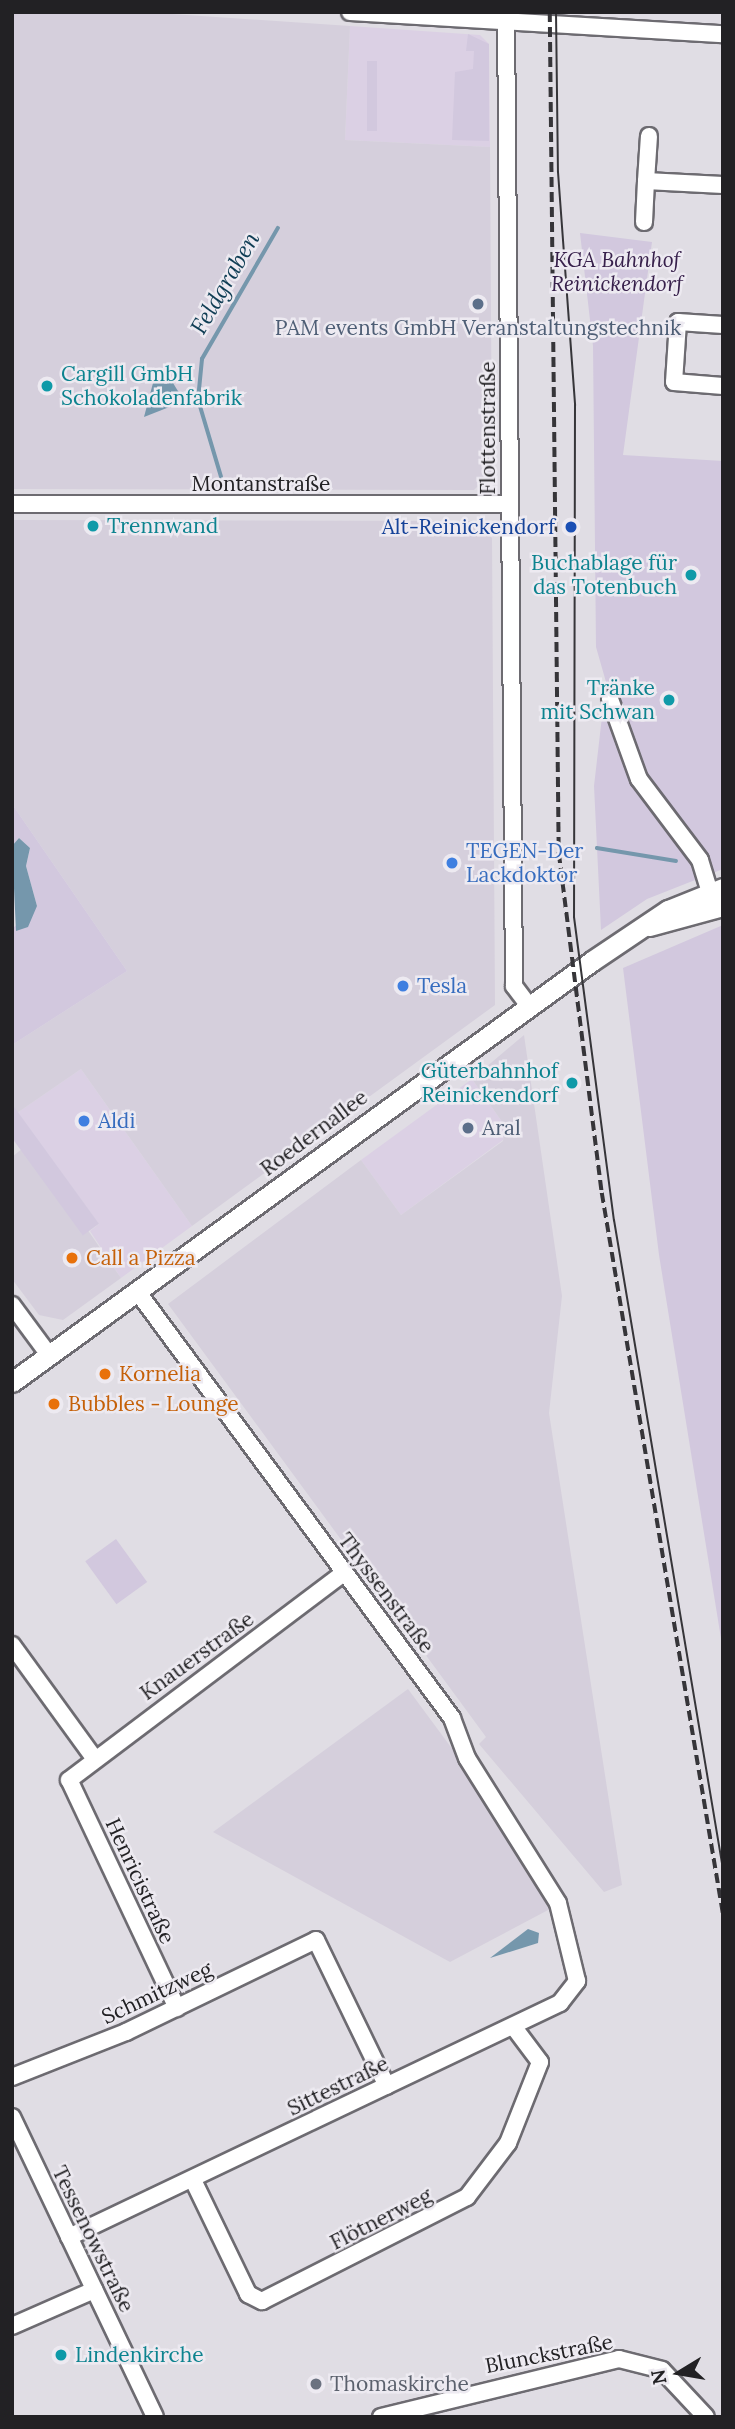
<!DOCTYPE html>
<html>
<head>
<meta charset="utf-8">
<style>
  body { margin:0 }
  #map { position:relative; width:735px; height:2429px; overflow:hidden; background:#e0dde4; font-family:Lora,serif }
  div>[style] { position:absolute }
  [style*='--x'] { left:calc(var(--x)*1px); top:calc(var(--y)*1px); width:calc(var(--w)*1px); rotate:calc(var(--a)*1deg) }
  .commercial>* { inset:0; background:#dbd0e4 }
  .built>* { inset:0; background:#d5cfdc }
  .green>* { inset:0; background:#d2c8de; transform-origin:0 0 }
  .water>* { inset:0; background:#7597ac }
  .stream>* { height:3.5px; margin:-1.75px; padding:0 1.75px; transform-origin:1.75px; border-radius:1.75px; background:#7597ac }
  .roads { filter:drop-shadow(2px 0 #6d6b71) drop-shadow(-2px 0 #6d6b71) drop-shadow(0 2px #6d6b71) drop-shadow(0 -2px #6d6b71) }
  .minor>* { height:16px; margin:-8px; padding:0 8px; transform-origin:8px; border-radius:8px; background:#fff }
  .major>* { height:19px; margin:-9.5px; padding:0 9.5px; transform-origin:9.5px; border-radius:9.5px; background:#fff }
  .tram>* { height:2px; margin:-1px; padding:0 1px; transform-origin:1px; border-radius:1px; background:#363539 }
  .rail>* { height:3.5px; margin-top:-1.75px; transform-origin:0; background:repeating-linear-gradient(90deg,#363539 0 10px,transparent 0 15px) }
  .dots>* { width:19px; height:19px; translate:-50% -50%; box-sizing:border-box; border:4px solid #edeaf1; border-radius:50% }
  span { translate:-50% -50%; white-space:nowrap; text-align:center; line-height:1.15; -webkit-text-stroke:5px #edeaf1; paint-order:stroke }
  .park-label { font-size:21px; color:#37204b; font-style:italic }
  .service-label { font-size:21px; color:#4e5e75 }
  .left { translate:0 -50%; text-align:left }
  .culture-label { font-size:21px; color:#0d838f }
  .right { translate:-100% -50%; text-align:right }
  .street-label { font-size:21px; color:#222124 }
  .transit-label { font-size:21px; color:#164399 }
  .shop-label { font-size:21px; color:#366cbe }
  .food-label { font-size:21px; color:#c56008 }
  .worship-label { font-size:21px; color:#5b616d }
  .water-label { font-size:23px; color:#0f3d54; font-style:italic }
  .frame { position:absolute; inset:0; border:14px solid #222124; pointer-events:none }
  .north { position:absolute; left:644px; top:2338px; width:70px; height:70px; -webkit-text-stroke:5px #edeaf1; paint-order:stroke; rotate:259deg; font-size:19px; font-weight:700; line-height:28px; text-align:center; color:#222124 }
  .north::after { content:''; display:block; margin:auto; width:24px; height:32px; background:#222124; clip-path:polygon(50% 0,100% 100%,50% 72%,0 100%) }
</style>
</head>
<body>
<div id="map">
  <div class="commercial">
    <div style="clip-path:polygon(350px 26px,480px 35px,489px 44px,490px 147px,345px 140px)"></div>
    <div style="clip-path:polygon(81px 1069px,192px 1226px,121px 1278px,90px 1231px,99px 1224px,17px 1113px)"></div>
    <div style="clip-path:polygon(472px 1079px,505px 1126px,503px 1140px,401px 1215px,361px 1160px)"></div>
  </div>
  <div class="built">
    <div style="clip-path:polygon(12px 12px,143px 12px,350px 26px,345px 140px,490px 147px,492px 472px,474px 490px,12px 489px)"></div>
    <div style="clip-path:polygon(12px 520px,475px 521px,492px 538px,495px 1005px,192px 1226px,81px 1069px,17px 1113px,12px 1104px,12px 1045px,127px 971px,12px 804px)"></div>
    <div style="clip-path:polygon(524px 1035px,562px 1296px,549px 1413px,622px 1885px,604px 1892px,479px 1744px,486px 1737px,168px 1304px,361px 1160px,401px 1215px,503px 1141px,505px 1126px,472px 1079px)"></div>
    <div style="clip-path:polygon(28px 1144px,121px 1278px,63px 1320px,39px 1315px,12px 1279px,12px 1157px)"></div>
    <div style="clip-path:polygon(408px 1689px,487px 1796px,550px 1909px,450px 1962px,213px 1832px)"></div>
  </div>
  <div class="green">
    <div style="clip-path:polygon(468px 34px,489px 44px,489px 141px,452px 140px,455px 72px,473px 69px,474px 51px,466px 51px)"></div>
    <div style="left:367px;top:61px;width:10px;height:70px"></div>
    <div style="clip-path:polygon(580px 233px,652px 242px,623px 455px,723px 461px,723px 869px,647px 899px,601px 930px,594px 786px,606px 682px,596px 647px,593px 346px)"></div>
    <div style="clip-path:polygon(12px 804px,127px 971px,12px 1045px,12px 929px,37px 906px,26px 866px,30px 848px,19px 838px,12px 846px)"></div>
    <div style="clip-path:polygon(723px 925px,723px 1651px,659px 1255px,623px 968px)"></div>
    <div style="left:12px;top:1104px;width:148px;height:20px;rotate:54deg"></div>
    <div style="left:116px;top:1539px;width:53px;height:38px;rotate:54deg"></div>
  </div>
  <div class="water">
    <div style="clip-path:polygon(153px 383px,173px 383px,181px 396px,177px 404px,144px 417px)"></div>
    <div style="clip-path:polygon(19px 838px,30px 848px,26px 866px,37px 906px,28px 927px,16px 931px,12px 846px)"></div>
    <div style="clip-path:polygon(528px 1929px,539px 1933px,538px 1943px,490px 1958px)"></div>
  </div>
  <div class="stream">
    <div style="--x:221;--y:477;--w:80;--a:-106.6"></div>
    <div style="--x:198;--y:400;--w:41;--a:-84.4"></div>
    <div style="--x:202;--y:359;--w:151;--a:-59.9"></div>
    <div style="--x:597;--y:848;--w:80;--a:9.3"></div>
  </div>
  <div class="roads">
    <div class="minor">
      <div style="--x:350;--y:12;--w:374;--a:3.4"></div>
      <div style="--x:506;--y:12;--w:974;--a:89.53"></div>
      <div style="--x:514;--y:986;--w:25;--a:53"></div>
      <div style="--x:646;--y:181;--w:45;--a:-86.2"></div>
      <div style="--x:644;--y:222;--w:41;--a:-87.2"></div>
      <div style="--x:646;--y:181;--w:77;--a:3"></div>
      <div style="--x:723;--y:325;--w:45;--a:-176.2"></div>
      <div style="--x:678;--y:322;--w:60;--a:93.8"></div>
      <div style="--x:674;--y:382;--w:49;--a:4.7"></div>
      <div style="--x:12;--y:504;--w:498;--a:0"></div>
      <div style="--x:610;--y:699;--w:85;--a:70.1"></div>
      <div style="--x:639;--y:779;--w:101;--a:53"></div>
      <div style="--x:700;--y:860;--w:34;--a:73"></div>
      <div style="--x:12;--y:1305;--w:62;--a:53.5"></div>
      <div style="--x:12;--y:1645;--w:140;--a:54"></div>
      <div style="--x:177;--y:2008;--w:252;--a:-115.3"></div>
      <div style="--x:69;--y:1780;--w:344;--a:-37"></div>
      <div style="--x:12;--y:2077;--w:123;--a:-21.5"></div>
      <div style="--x:126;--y:2032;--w:211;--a:-25.8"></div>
      <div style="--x:316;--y:1940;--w:162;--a:64.1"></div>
      <div style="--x:12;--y:2117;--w:332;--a:64.5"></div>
      <div style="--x:193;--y:2180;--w:127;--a:64.2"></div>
      <div style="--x:248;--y:2294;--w:16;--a:27"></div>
      <div style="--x:262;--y:2301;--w:230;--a:-26.9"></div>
      <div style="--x:467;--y:2197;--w:68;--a:-52.8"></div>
      <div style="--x:508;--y:2143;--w:87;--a:-68.4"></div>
      <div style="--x:540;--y:2062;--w:45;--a:-126.9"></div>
      <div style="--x:69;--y:2237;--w:544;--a:-25.48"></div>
      <div style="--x:560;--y:2003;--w:28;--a:-52"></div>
      <div style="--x:577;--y:1981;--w:80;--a:-103.7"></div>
      <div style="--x:558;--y:1903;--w:171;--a:-122.1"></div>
      <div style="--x:467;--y:1758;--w:43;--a:-110.6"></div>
      <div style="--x:452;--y:1718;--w:531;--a:-126.42"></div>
      <div style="--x:12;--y:2326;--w:90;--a:-23.7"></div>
      <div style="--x:381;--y:2417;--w:245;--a:-13.7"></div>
      <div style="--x:619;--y:2359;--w:44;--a:14.3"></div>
      <div style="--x:662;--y:2370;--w:64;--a:46.9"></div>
    </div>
    <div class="major">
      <div style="--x:649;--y:926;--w:77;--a:-15.1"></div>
      <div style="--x:12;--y:1382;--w:717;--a:-35.97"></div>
      <div style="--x:592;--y:961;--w:92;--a:-33.9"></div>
      <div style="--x:668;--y:910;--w:59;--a:-21.8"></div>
    </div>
  </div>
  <div class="tram">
    <div style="--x:556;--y:12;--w:160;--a:89.3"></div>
    <div style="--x:558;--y:172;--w:234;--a:85.8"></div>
    <div style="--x:575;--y:405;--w:512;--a:90.11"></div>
    <div style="--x:574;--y:917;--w:306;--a:82.5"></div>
    <div style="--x:614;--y:1220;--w:658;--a:80.47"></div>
  </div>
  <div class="rail">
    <div style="--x:550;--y:12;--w:841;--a:89.39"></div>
    <div style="--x:559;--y:853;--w:343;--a:82.8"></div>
    <div style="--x:602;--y:1193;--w:730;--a:80.46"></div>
  </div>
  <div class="dots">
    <div style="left:478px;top:304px;background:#5c6f8a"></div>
    <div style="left:47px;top:386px;background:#0f9aa8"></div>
    <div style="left:93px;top:526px;background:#0f9aa8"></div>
    <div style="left:571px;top:527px;background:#1a4fb4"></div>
    <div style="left:691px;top:575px;background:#0f9aa8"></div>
    <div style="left:669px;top:700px;background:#0f9aa8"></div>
    <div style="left:452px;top:863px;background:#3f7fe0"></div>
    <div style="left:403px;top:986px;background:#3f7fe0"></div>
    <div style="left:572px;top:1083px;background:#0f9aa8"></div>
    <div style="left:84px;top:1121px;background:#3f7fe0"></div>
    <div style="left:468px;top:1128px;background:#5c6f8a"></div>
    <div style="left:72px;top:1258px;background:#e8710a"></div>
    <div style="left:105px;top:1374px;background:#e8710a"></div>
    <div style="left:54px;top:1404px;background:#e8710a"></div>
    <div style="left:61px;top:2355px;background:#0f9aa8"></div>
    <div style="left:316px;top:2384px;background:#6b7280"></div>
  </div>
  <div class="park-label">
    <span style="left:617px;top:272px">KGA Bahnhof<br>Reinickendorf</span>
  </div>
  <div class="service-label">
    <span style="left:478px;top:328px">PAM events GmbH Veranstaltungstechnik</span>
    <span class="left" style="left:482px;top:1128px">Aral</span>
  </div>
  <div class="culture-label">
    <span class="left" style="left:61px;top:386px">Cargill GmbH<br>Schokoladenfabrik</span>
    <span class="left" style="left:107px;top:526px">Trennwand</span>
    <span class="right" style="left:677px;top:575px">Buchablage für<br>das Totenbuch</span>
    <span class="right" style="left:655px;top:700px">Tränke<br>mit Schwan</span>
    <span class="right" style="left:558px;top:1083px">Güterbahnhof<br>Reinickendorf</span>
    <span class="left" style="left:75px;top:2355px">Lindenkirche</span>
  </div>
  <div class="street-label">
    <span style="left:488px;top:428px;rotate:-90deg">Flottenstraße</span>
    <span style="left:261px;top:484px">Montanstraße</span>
    <span style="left:314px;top:1133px;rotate:-37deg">Roedernallee</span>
    <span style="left:386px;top:1593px;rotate:53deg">Thyssenstraße</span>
    <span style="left:197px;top:1656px;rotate:-36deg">Knauerstraße</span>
    <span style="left:140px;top:1881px;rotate:65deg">Henricistraße</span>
    <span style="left:157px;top:1993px;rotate:-25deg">Schmitzweg</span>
    <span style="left:338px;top:2086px;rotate:-26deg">Sittestraße</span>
    <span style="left:381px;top:2219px;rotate:-27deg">Flötnerweg</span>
    <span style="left:93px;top:2239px;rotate:64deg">Tessenowstraße</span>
    <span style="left:549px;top:2354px;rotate:-11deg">Blunckstraße</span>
  </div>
  <div class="transit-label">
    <span class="right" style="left:555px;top:527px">Alt-Reinickendorf</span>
  </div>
  <div class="shop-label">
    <span class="left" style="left:466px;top:863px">TEGEN-Der<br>Lackdoktor</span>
    <span class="left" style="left:417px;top:986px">Tesla</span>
    <span class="left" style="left:98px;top:1121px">Aldi</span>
  </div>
  <div class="food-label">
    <span class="left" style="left:86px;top:1258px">Call a Pizza</span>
    <span class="left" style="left:119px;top:1374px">Kornelia</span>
    <span class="left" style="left:68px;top:1404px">Bubbles - Lounge</span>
  </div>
  <div class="worship-label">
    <span class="left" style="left:330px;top:2384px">Thomaskirche</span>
  </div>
  <div class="water-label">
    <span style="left:225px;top:283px;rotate:-60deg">Feldgraben</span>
  </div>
  <div class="frame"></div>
  <div class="north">N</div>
</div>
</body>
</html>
